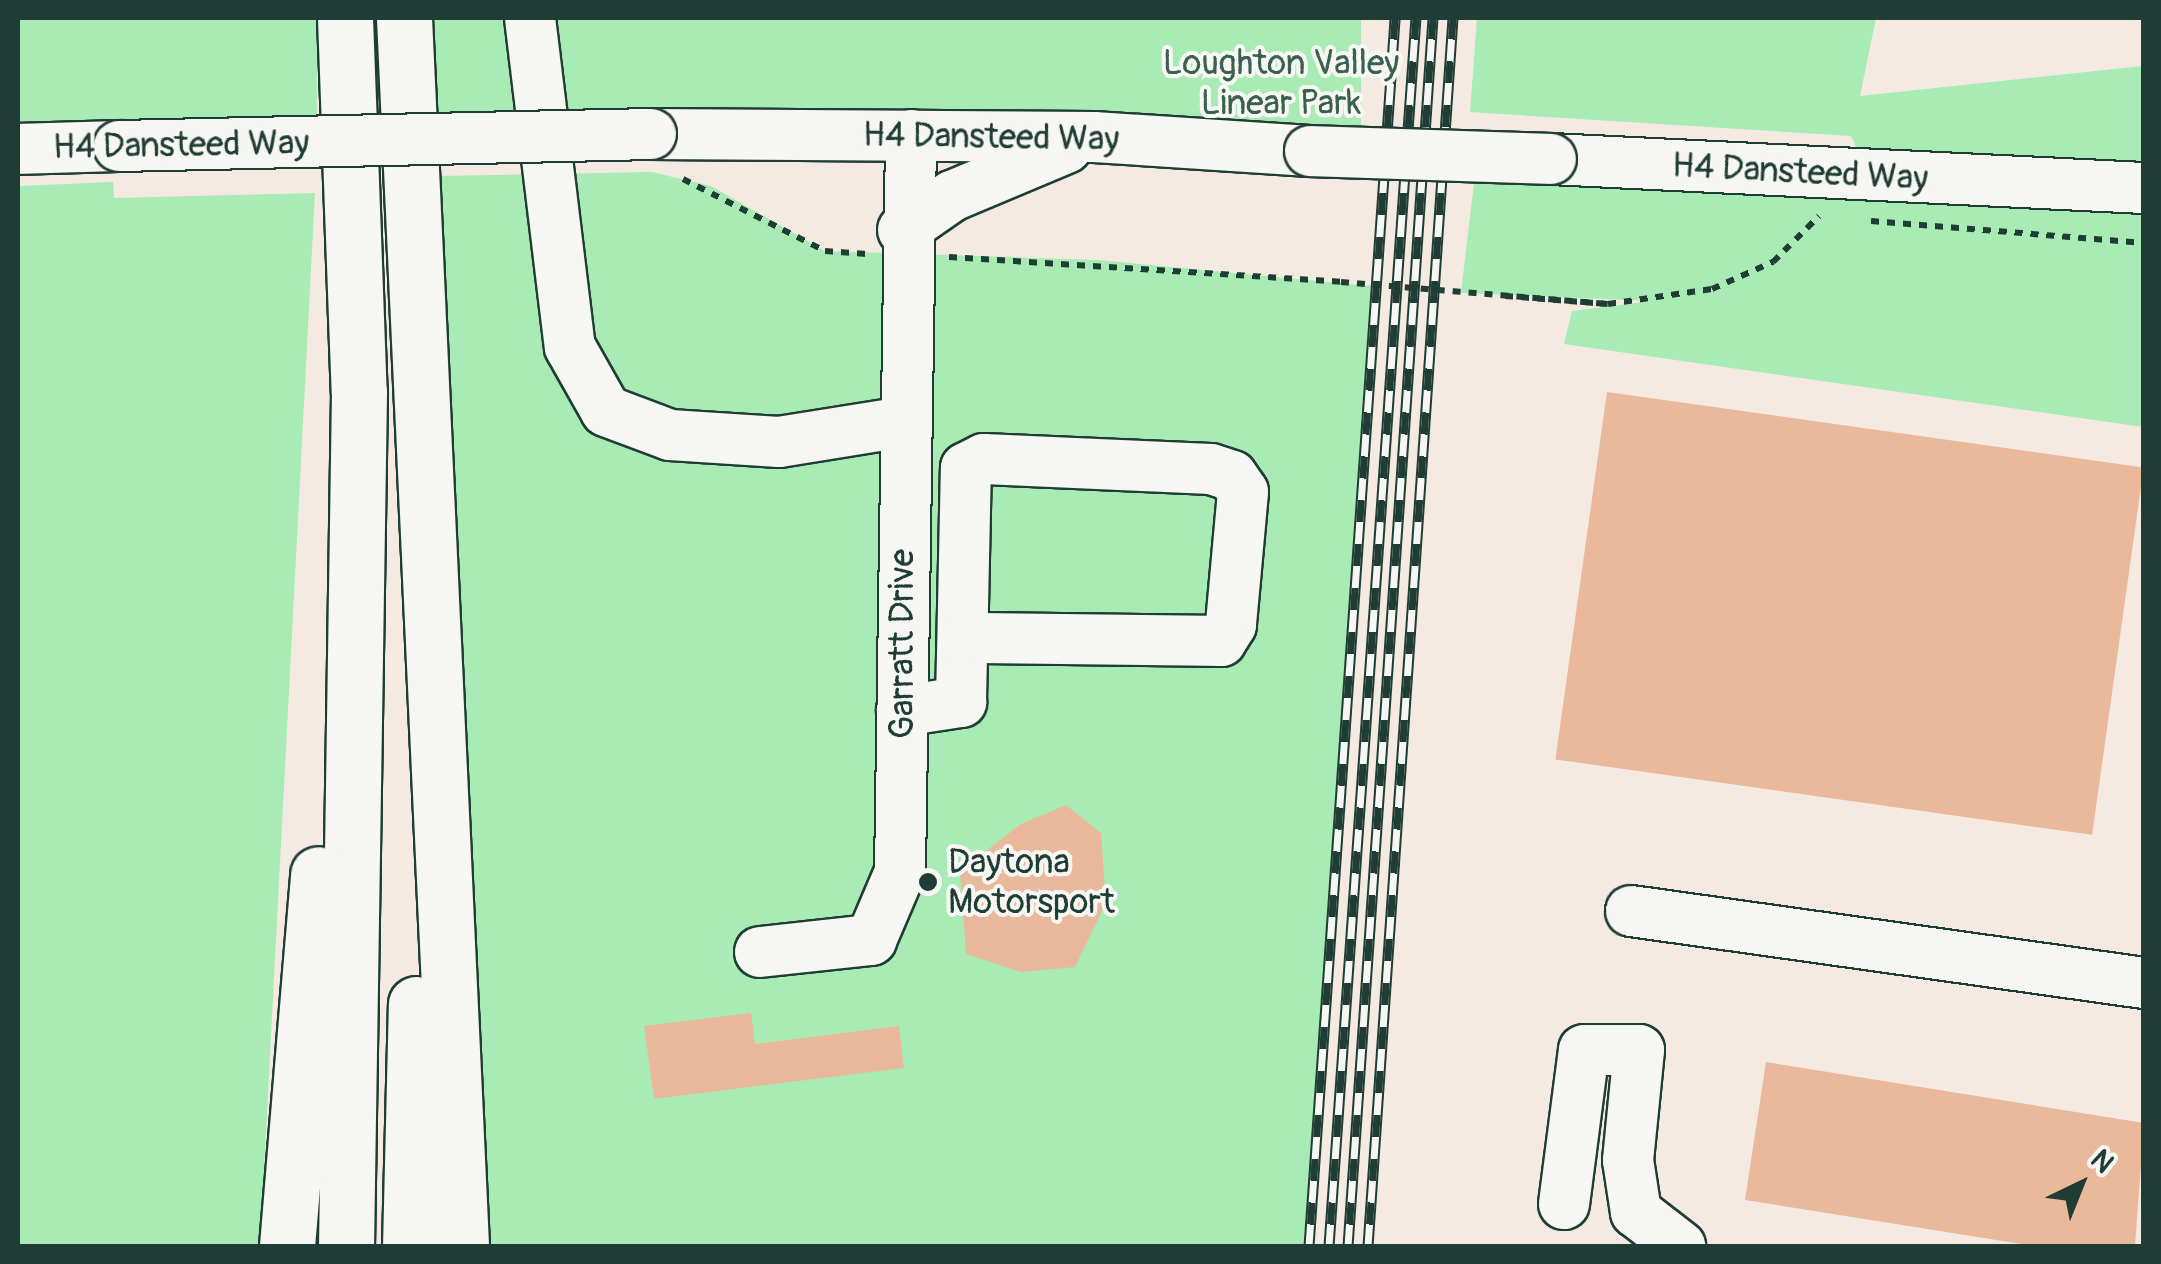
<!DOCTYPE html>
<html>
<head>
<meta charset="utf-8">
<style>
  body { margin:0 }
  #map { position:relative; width:2161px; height:1264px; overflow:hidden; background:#f4eae1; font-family:Pangolin,sans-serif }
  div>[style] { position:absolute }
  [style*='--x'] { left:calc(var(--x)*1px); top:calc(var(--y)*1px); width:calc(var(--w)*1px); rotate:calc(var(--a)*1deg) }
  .green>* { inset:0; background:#a8ebb5; transform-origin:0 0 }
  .building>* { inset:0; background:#eab99c; transform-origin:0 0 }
  .path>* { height:6px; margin-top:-3px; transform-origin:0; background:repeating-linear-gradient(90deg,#1f3d34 0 8px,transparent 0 16px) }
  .roads { filter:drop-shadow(2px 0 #1f3d34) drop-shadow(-2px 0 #1f3d34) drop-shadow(0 2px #1f3d34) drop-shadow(0 -2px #1f3d34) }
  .minor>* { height:50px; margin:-25px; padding:0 25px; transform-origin:25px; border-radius:25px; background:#f6f6f2 }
  .highway>* { height:55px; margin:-27.5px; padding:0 27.5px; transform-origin:27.5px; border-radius:27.5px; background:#f6f6f2 }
  .rail>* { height:11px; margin-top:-5.5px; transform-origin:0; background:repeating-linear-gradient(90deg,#f6f6f2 0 22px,#1f3d34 0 44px); box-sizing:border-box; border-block:2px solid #1f3d34 }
  .path-bridge>* { height:6px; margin-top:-3px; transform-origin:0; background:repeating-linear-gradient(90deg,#1f3d34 0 8px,transparent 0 16px) }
  .bridges { filter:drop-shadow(2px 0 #1f3d34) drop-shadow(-2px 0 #1f3d34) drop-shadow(0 2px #1f3d34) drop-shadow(0 -2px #1f3d34) }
  .minor-bridge>* { height:50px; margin:-25px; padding:0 25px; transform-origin:25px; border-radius:25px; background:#f6f6f2 }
  .dots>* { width:28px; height:28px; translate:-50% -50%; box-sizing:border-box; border:5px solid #f6f6f2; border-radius:50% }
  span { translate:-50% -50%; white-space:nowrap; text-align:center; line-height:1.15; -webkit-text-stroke:8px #f6f6f2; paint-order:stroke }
  .park-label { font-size:35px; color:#3a604e }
  .street-label { font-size:35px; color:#1f3d34 }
  .poi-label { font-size:35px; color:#1f3d34 }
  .left { translate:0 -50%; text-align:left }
  .frame { position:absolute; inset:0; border:20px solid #1f3d34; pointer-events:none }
  .north { position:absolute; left:2031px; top:1134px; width:100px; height:100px; -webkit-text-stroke:8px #f6f6f2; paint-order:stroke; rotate:43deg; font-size:28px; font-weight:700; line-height:40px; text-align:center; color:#1f3d34 }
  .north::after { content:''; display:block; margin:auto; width:35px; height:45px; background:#1f3d34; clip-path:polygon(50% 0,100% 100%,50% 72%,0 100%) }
</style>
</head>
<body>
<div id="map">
  <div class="green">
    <div style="left:18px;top:18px;width:299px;height:131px"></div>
    <div style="left:428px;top:18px;width:933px;height:121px"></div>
    <div style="clip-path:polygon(1477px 18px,1876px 18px,1860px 96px,2143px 66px,2143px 165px,1858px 151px,1851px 136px,1470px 112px)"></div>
    <div style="clip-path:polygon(1477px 157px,2143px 188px,2143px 427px,1564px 344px,1572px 311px,1651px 301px,1461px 293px)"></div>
    <div style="clip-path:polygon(652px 172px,711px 186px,825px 251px,1098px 260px,1371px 286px,1309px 1246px,488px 1246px,438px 176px)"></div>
    <div style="clip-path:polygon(113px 182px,114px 198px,315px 193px,260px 1246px,18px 1246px,18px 186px)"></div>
  </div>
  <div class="building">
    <div style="left:1607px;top:392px;width:542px;height:371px;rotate:8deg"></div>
    <div style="clip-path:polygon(1066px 805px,1101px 833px,1106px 903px,1075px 967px,1021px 972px,966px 954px,960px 871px,1021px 824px)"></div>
    <div style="clip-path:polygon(751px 1013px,755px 1044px,899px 1026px,904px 1068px,654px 1099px,644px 1026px)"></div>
    <div style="clip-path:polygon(1766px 1062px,2144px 1123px,2135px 1246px,2034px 1246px,1745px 1200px)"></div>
  </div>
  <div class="path">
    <div style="--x:683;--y:179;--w:159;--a:26.9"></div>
    <div style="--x:825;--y:251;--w:42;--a:4.1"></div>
    <div style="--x:1871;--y:221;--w:274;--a:4.6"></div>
    <div style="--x:949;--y:257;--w:393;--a:3.6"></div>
    <div style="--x:1505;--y:296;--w:103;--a:4.4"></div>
    <div style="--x:1608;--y:304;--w:105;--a:-8.2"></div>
    <div style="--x:1712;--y:289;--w:67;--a:-23.9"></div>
    <div style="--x:1773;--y:262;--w:65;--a:-45"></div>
  </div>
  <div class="roads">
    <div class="minor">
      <div style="--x:530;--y:18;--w:331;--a:83.1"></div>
      <div style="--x:570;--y:347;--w:73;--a:60.6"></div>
      <div style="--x:606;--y:411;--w:68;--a:20.6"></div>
      <div style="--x:670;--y:435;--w:109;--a:3.7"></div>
      <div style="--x:779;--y:442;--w:127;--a:-9.1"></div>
      <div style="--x:651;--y:134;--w:443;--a:0.4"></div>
      <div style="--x:1094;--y:137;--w:216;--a:3.7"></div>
      <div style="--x:18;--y:149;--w:101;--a:-1.7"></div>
      <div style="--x:1551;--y:159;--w:594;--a:2.8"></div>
      <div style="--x:903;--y:230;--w:60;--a:-34.8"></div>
      <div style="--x:952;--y:196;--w:124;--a:-22.8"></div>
      <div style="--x:902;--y:711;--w:60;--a:-8.7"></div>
      <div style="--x:961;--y:702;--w:234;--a:-88.8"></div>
      <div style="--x:966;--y:468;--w:20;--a:-27"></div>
      <div style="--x:984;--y:459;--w:227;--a:2.5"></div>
      <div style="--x:1211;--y:469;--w:22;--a:18"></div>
      <div style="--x:1232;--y:476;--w:19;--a:55"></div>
      <div style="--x:1243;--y:492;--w:134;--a:95.2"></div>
      <div style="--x:1231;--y:625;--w:19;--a:122"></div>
      <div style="--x:1221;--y:641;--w:258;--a:-179.3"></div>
      <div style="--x:1631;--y:911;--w:518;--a:7.99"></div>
      <div style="--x:760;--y:952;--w:112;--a:-6.2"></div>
      <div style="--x:871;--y:940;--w:74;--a:-66.9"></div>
      <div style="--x:900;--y:872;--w:737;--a:-89.14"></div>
      <div style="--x:1564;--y:1204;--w:155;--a:-82.6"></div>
      <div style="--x:1584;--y:1050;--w:55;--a:0"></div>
      <div style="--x:1639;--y:1050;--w:111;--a:95.7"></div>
      <div style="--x:1628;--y:1160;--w:53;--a:81.3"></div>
      <div style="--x:1636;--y:1212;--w:56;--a:37.7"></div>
    </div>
    <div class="highway">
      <div style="--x:345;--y:18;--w:374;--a:87.9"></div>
      <div style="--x:359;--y:392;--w:854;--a:90.87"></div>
      <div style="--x:404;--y:18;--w:1229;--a:87.34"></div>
      <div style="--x:287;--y:1246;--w:373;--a:-85.2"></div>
      <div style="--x:410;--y:1246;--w:242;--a:-88.6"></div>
    </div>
  </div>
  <div class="rail">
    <div style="--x:1309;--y:1246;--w:1231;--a:-85.99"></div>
    <div style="--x:1329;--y:1246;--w:1231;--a:-85.95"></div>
    <div style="--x:1348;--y:1246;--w:1231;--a:-86.04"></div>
    <div style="--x:1368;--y:1246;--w:1231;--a:-86.04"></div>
  </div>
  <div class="path-bridge">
    <div style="--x:1341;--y:282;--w:268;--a:4.7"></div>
  </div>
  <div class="bridges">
    <div class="minor-bridge">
      <div style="--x:119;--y:146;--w:532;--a:-1.29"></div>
      <div style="--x:1310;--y:151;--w:241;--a:1.9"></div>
    </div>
  </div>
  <div class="dots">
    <div style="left:928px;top:882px;background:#1f3d34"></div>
  </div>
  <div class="park-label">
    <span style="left:1281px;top:83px">Loughton Valley<br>Linear Park</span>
  </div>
  <div class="street-label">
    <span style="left:991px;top:137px;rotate:1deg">H4 Dansteed Way</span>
    <span style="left:181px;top:145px;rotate:-1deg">H4 Dansteed Way</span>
    <span style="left:1800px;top:172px;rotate:3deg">H4 Dansteed Way</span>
    <span style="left:902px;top:644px;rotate:-90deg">Garratt Drive</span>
  </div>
  <div class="poi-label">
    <span class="left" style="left:948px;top:882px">Daytona<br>Motorsport</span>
  </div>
  <div class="frame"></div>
  <div class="north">N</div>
</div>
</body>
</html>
